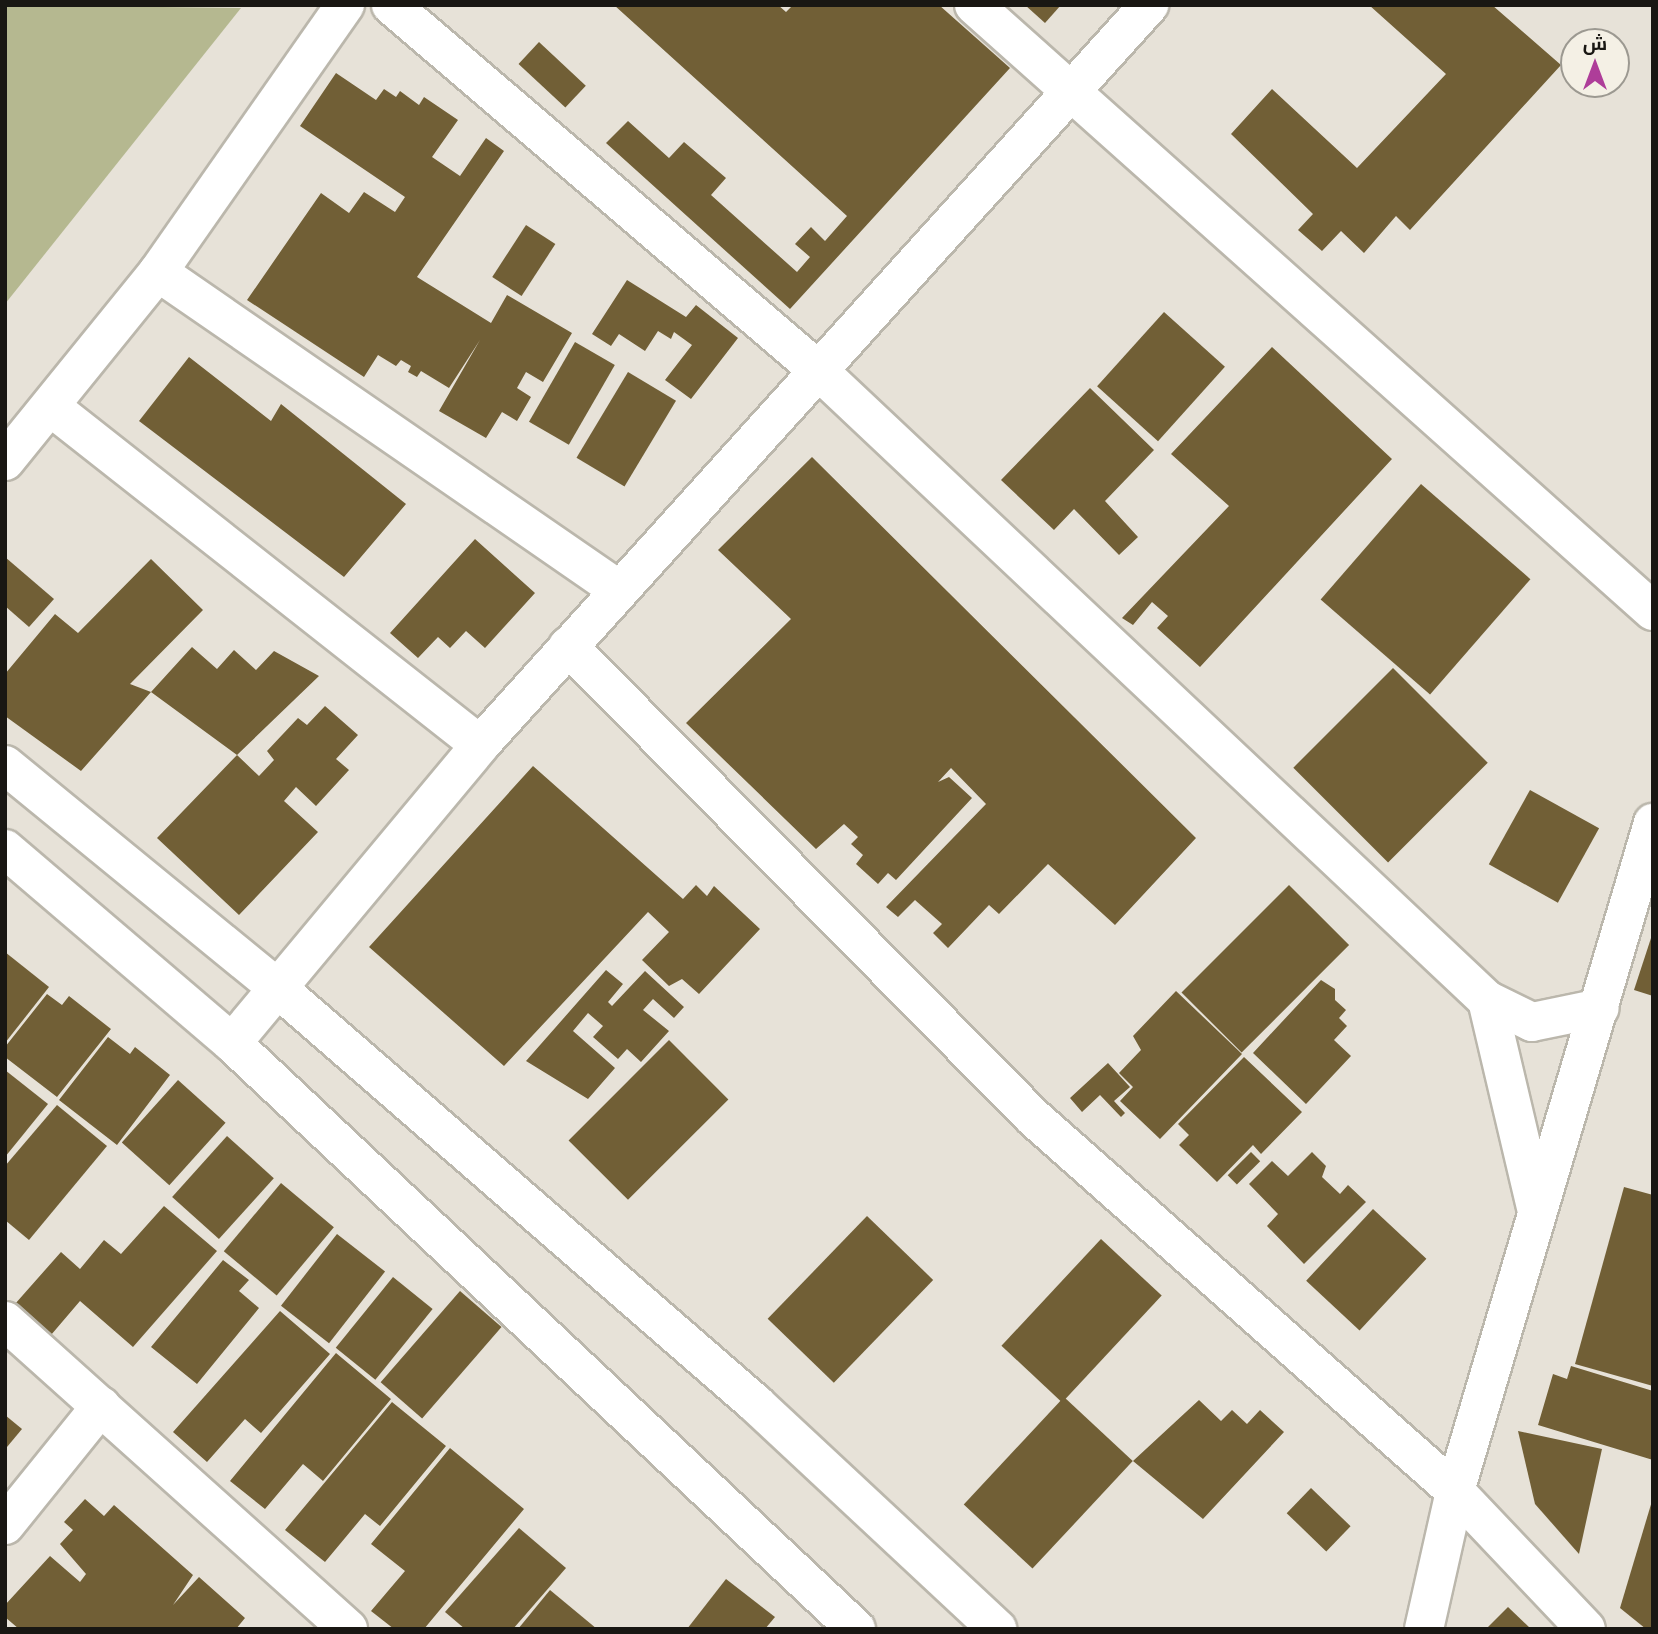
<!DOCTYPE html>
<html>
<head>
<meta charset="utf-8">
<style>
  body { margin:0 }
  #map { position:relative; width:1658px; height:1634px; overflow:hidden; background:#e7e2d8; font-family:Roboto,Cairo,sans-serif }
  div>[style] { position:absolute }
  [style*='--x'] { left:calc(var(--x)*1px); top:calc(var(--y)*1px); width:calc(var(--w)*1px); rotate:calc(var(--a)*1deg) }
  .green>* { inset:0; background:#b5b890 }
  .building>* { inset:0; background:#715f36; transform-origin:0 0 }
  .roads { filter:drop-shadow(2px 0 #bbb7ac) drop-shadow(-2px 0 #bbb7ac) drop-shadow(0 2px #bbb7ac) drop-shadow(0 -2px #bbb7ac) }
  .minor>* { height:38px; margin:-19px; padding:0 19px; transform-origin:19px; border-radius:19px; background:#fff }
  .secondary>* { height:38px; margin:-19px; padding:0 19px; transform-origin:19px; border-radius:19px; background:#fff }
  span { translate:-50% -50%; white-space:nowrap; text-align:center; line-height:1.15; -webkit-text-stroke:7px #f4f0e5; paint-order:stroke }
  .frame { position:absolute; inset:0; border:7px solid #191713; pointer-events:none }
  .north { position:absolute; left:1560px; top:28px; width:70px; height:70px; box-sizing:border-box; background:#f4f0e5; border:2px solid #9c9991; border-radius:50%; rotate:0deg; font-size:19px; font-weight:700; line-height:28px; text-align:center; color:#191713 }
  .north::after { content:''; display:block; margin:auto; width:24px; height:32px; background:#ae3d99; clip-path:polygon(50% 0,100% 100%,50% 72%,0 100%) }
</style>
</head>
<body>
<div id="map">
  <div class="green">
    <div style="clip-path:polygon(5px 5px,241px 8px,5px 304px)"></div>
  </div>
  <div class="building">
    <div style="clip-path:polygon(614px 5px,778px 5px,786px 12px,793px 5px,939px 5px,1010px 68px,790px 309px,606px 143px,628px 121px,669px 158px,684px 142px,726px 178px,711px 195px,797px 272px,810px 257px,795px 244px,811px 227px,825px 241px,847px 216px)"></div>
    <div style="clip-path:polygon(1025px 5px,1061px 5px,1045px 23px)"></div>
    <div style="clip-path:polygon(1369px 5px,1492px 5px,1561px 65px,1410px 230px,1396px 216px,1364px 253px,1341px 231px,1322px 251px,1298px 230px,1313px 214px,1231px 134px,1272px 89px,1357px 168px,1446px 74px)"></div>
    <div style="left:539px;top:42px;width:64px;height:30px;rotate:43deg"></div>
    <div style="clip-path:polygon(336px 73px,376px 100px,384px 89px,396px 97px,400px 91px,419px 105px,424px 97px,458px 120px,432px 157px,460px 176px,486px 138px,504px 151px,417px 277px,491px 323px,507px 295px,572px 333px,543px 382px,526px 372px,517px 388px,531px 397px,517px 421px,502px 412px,486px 438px,439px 411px,480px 340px,449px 388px,421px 371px,417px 377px,408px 372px,411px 366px,401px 360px,396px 366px,378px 355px,364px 377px,247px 300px,321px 193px,349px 213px,364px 192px,395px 212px,405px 197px,300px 126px)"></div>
    <div style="left:526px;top:225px;width:35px;height:62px;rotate:33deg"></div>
    <div style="clip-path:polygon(627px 280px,686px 317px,696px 305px,738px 338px,691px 399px,665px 380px,692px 345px,674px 332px,671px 339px,658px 331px,645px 351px,619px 334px,611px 346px,592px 334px)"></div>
    <div style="left:1164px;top:312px;width:82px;height:100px;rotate:42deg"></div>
    <div style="left:575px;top:342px;width:46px;height:92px;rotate:30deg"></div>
    <div style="clip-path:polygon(1272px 347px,1392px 459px,1200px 667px,1157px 628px,1168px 616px,1152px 602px,1133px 625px,1122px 618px,1229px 506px,1171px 454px)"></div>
    <div style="clip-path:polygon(189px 357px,271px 421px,281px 404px,406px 504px,344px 577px,139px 421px)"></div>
    <div style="left:628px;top:372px;width:56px;height:100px;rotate:31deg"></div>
    <div style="clip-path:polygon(1090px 388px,1154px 450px,1105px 501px,1138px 537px,1119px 555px,1074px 509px,1054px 530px,1001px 480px)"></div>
    <div style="clip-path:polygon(812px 457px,1196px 838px,1115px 925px,1048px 864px,999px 914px,989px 905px,948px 948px,933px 933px,942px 924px,915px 900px,898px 917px,886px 907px,986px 804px,951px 768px,938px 782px,949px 777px,972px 798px,896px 880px,888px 873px,878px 884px,856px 864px,863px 855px,851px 844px,858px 837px,844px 824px,816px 849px,686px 723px,791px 619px,718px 550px)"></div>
    <div style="left:1421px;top:484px;width:145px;height:153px;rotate:41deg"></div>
    <div style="clip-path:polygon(475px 539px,535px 593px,485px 648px,466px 631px,450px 648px,438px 637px,418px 658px,390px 633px)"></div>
    <div style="clip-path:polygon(5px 557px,54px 599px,29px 627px,5px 606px)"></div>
    <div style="clip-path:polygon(151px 559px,203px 610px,130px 684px,151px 692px,81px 771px,5px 716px,5px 674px,55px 614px,78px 633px)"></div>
    <div style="clip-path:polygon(192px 647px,217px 669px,234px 650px,256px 670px,274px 651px,319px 676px,237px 755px,151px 692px)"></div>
    <div style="left:1393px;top:668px;width:134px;height:141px;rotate:45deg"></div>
    <div style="clip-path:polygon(325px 706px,358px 735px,336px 759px,349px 770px,316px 806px,296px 787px,284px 801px,318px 832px,239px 915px,157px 838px,237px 755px,259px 776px,274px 760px,267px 751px,298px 718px,307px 725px)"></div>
    <div style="clip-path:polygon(533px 766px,683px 899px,696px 885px,707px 896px,714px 886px,760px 929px,699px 994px,682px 979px,669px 986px,642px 960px,669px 932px,648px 912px,504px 1066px,369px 947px)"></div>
    <div style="left:1530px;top:790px;width:79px;height:85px;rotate:29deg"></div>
    <div style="left:1289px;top:885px;width:85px;height:152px;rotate:45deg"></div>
    <div style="clip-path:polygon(1652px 935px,1653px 936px,1653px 996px,1634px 990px)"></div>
    <div style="clip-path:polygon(5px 952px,49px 987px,5px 1043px)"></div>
    <div style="clip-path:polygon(606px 970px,623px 984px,608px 1002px,612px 1006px,645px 971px,684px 1007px,674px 1018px,653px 999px,643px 1010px,669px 1031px,641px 1062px,627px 1049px,618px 1059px,593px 1037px,603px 1026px,588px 1013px,573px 1031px,615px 1068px,588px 1099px,526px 1061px)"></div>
    <div style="clip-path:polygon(1321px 980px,1335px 989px,1335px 1000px,1346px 1010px,1339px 1018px,1347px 1026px,1334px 1040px,1351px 1056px,1306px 1104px,1253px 1053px)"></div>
    <div style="clip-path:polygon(1176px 991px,1242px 1054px,1160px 1139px,1120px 1101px,1133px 1087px,1119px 1073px,1141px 1050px,1133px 1036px)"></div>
    <div style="clip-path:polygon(47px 994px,62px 1005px,69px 996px,111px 1029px,57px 1097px,5px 1057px,5px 1047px)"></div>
    <div style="clip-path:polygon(108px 1037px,130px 1054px,135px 1047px,170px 1075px,117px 1145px,59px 1100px)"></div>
    <div style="left:669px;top:1040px;width:84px;height:142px;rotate:45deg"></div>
    <div style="clip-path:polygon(1244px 1057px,1302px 1112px,1261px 1154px,1253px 1145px,1217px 1182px,1179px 1145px,1189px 1135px,1178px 1124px)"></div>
    <div style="clip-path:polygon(1108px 1063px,1130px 1087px,1114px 1101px,1125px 1113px,1121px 1117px,1100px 1095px,1082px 1112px,1070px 1098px)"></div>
    <div style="clip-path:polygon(5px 1070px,48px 1104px,5px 1157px)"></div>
    <div style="left:178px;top:1080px;width:64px;height:84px;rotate:42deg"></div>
    <div style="clip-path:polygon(57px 1105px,107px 1146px,29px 1240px,5px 1220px,5px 1166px)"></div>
    <div style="left:227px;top:1136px;width:63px;height:82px;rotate:42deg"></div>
    <div style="left:1251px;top:1152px;width:13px;height:33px;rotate:45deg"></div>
    <div style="clip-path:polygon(1312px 1152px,1326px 1166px,1322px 1177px,1340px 1194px,1348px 1185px,1366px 1202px,1304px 1264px,1267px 1226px,1278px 1214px,1249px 1184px,1272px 1161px,1288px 1176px)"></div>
    <div style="left:281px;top:1183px;width:69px;height:89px;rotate:40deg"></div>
    <div style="clip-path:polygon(1624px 1187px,1653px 1195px,1653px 1386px,1575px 1364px)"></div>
    <div style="clip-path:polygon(164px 1206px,217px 1251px,133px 1347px,80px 1301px,51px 1335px,15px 1304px,61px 1252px,80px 1269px,104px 1240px,121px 1254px)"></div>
    <div style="left:1373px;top:1209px;width:73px;height:98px;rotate:43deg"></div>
    <div style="left:867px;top:1216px;width:92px;height:143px;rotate:44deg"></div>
    <div style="left:337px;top:1234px;width:61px;height:91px;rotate:38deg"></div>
    <div style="left:1101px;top:1239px;width:83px;height:146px;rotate:43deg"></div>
    <div style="clip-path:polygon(223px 1260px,249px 1280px,239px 1291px,259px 1308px,197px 1384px,151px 1347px)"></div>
    <div style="left:393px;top:1277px;width:51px;height:91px;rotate:39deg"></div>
    <div style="left:460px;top:1291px;width:55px;height:121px;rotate:41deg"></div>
    <div style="clip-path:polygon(280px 1311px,330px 1354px,261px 1433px,245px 1419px,207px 1462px,173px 1432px)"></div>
    <div style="clip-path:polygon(336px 1353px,391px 1399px,323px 1481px,303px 1464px,265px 1509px,230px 1481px)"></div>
    <div style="clip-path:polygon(1571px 1366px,1653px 1391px,1653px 1460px,1538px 1425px,1553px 1374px,1567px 1379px)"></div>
    <div style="left:1064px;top:1397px;width:94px;height:147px;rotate:43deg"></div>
    <div style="clip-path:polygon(1199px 1400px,1221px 1421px,1232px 1410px,1247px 1424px,1260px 1410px,1284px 1432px,1203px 1519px,1133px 1461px)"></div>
    <div style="clip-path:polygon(392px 1402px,446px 1446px,380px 1526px,365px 1514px,325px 1562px,285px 1530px)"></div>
    <div style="clip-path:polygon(5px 1415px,22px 1429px,7px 1447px,5px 1445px)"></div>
    <div style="clip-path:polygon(1518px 1431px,1602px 1449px,1579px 1554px,1535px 1504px)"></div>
    <div style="clip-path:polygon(450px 1448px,524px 1509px,424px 1629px,394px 1629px,371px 1611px,405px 1571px,371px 1544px)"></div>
    <div style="left:1311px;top:1488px;width:55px;height:35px;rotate:44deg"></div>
    <div style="clip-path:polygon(85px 1499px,104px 1516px,114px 1505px,193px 1575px,173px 1605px,199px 1577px,245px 1618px,236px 1629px,19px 1629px,5px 1617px,5px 1605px,50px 1556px,80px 1582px,86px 1574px,60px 1544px,73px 1530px,64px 1522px)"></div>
    <div style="clip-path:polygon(1652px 1501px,1653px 1629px,1646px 1629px,1620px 1608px)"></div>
    <div style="clip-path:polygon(519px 1528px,566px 1568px,513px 1629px,465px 1629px,445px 1612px)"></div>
    <div style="clip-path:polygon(726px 1579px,775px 1617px,765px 1629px,687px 1629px)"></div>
    <div style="clip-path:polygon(550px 1590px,597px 1629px,518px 1629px)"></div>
    <div style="clip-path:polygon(1508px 1607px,1531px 1629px,1486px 1629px)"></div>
  </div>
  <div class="roads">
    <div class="minor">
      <div style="--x:391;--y:5;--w:563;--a:40.54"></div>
      <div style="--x:819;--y:371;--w:918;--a:43.28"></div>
      <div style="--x:1487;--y:1000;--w:214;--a:76.7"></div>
      <div style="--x:974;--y:5;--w:910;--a:41.75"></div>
      <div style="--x:158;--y:272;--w:560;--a:34.6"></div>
      <div style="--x:51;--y:407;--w:546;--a:38.23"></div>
      <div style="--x:5;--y:461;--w:243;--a:-51"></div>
      <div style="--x:158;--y:272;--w:326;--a:-55"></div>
      <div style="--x:568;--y:646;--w:663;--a:45.37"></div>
      <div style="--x:1034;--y:1118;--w:562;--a:41.54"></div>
      <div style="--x:1455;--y:1491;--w:190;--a:46.5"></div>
      <div style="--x:1487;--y:1000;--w:50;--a:26.1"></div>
      <div style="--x:1532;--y:1022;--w:69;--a:-11.6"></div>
      <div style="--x:232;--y:1043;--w:388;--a:-50.2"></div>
      <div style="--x:480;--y:745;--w:998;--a:-47.88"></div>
      <div style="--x:5;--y:1321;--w:461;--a:41.9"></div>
      <div style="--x:5;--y:1525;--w:153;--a:-51.1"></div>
      <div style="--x:1424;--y:1629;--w:141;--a:-77.3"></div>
      <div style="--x:1455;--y:1491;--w:697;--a:-73.49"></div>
    </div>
    <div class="secondary">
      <div style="--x:5;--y:765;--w:348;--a:39.3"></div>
      <div style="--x:274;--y:985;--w:639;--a:41"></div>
      <div style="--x:756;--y:1404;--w:330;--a:43"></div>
      <div style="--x:5;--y:849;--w:299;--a:40.5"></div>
      <div style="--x:232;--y:1043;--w:856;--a:43.2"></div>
    </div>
  </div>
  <div class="frame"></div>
  <div class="north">ش</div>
</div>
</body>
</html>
